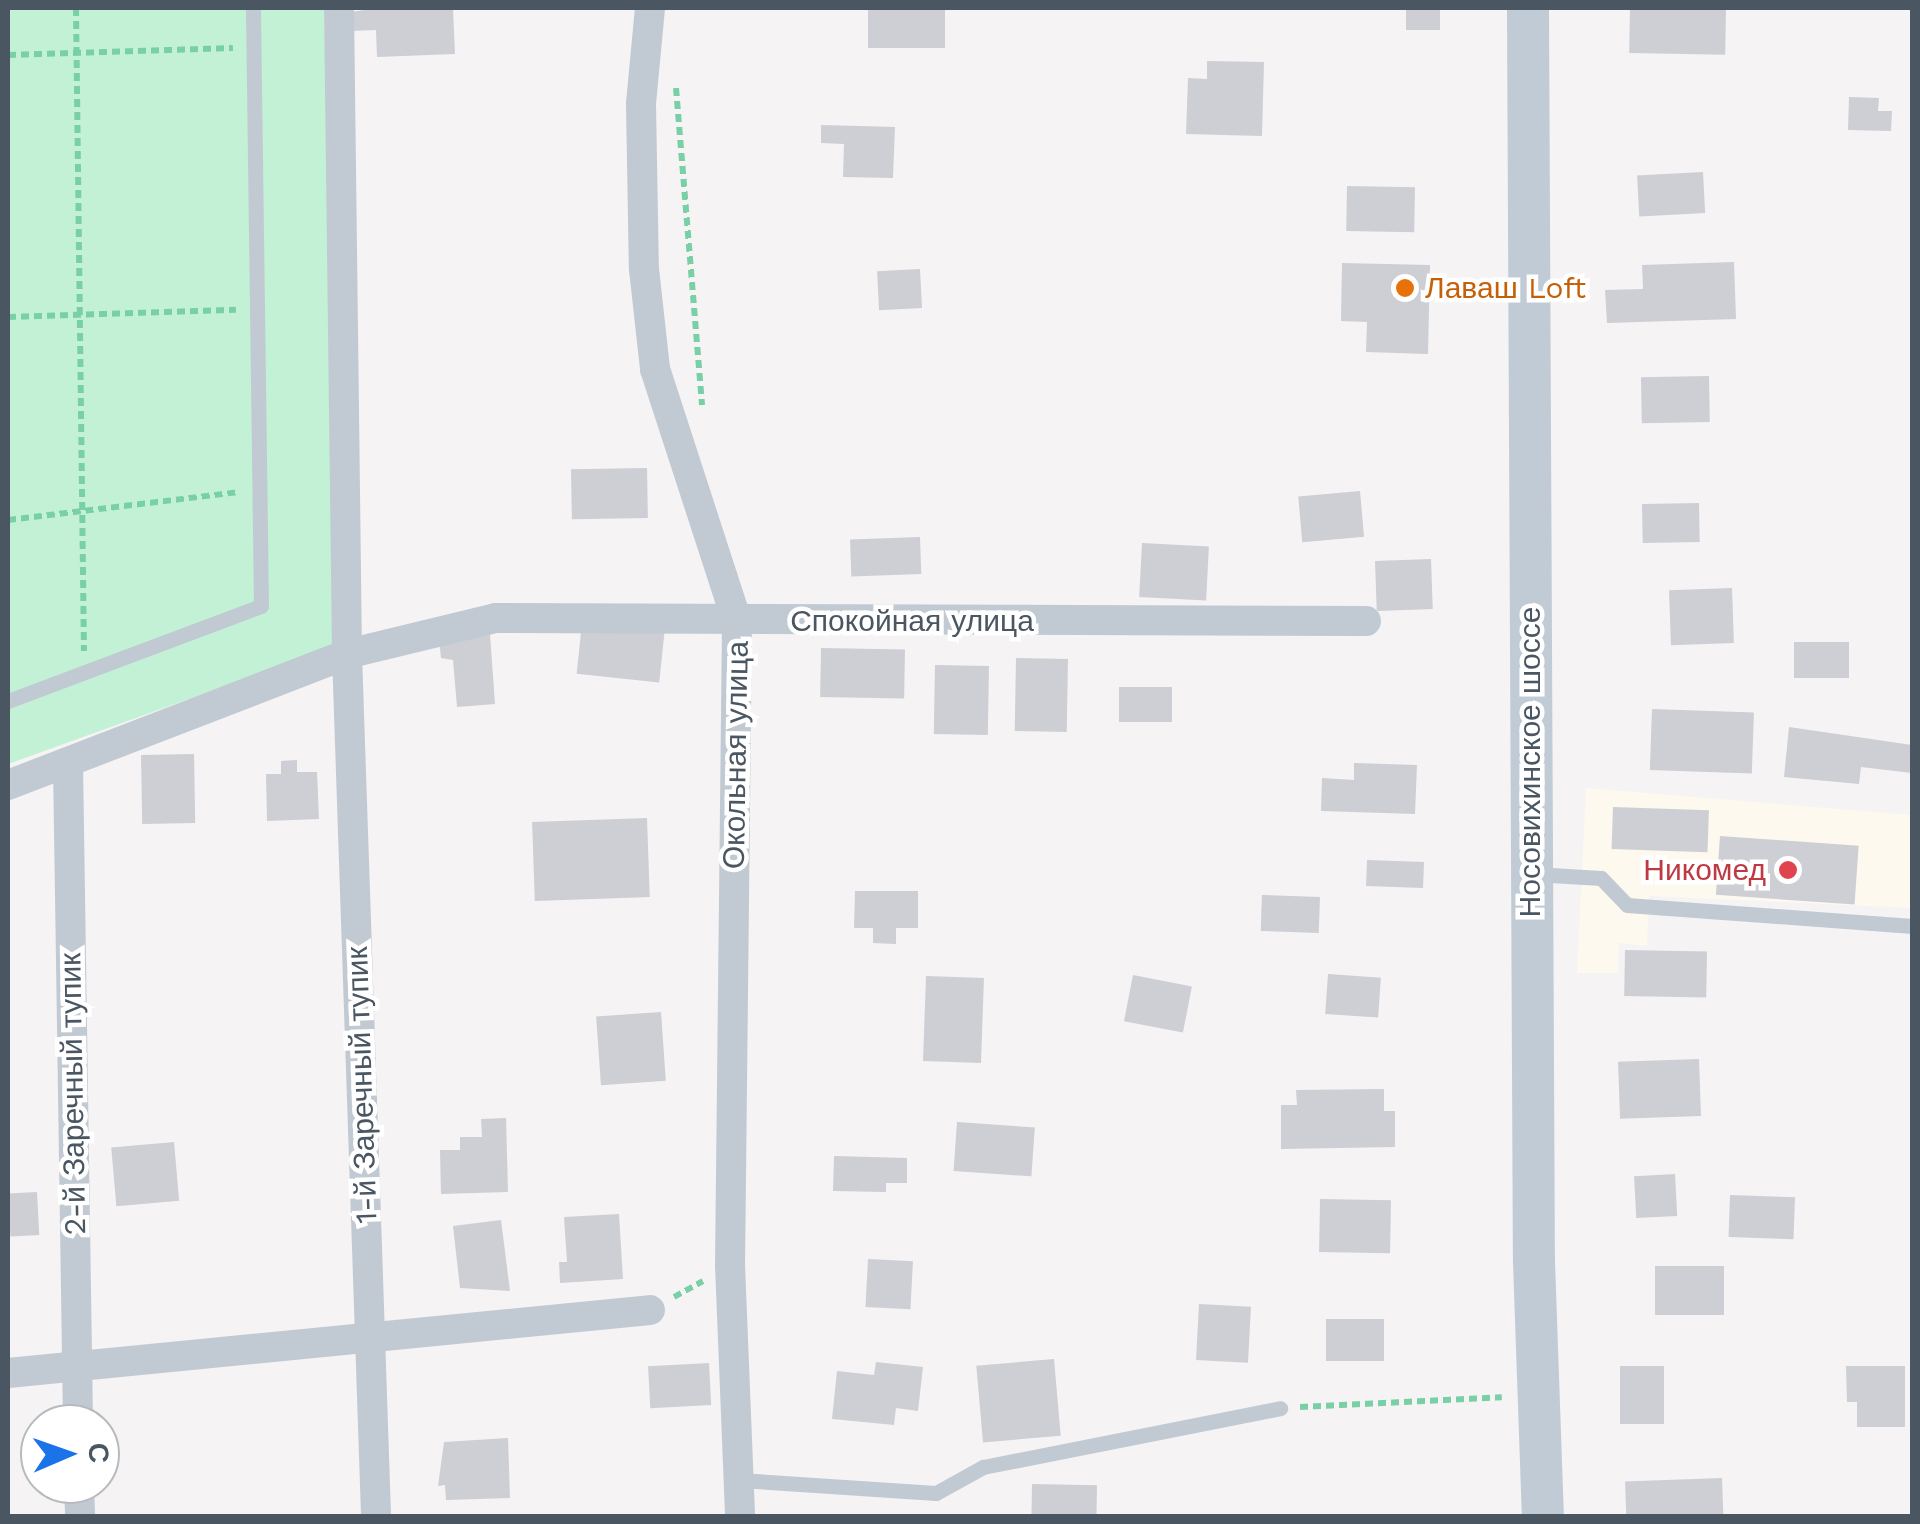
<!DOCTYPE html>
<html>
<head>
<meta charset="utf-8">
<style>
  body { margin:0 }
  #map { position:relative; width:1920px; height:1524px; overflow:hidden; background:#f5f3f3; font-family:"Work Sans",sans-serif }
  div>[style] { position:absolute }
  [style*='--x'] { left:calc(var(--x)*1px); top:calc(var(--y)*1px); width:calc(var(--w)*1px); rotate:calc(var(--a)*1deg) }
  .commercial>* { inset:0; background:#fdf9ef }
  .green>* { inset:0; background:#c3f1d5 }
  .building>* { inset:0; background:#cdcfd5; transform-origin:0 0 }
  .path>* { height:6px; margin-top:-3px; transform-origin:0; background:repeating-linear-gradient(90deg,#7ad0a6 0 8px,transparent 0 13px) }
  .service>* { height:15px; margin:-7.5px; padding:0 7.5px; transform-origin:7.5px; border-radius:7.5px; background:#c1cad2 }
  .minor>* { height:30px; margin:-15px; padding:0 15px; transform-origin:15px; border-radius:15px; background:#c1cad2 }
  .secondary>* { height:42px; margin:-21px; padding:0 21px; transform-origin:21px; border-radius:21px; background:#c1cbd6 }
  .dots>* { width:28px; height:28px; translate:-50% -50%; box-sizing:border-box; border:5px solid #fff; border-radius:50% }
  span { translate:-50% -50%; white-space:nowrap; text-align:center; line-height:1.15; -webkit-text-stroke:9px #fff; paint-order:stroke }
  .food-label { font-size:30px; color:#c56008 }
  .left { translate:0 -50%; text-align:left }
  .street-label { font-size:30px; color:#4a5661 }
  .health-label { font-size:30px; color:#be3a42 }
  .right { translate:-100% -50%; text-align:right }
  .frame { position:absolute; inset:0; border:10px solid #4a5661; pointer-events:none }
  .north { position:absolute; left:20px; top:1404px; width:100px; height:100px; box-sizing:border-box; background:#fff; border:2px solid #b7bbc0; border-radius:50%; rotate:88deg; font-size:28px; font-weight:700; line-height:40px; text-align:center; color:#4a5661 }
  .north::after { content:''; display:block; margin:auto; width:35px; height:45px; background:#1a73e8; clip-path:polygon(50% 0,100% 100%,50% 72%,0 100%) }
</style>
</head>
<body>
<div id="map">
  <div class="commercial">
    <div style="clip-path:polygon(1586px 788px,1912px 815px,1912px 908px,1649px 896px,1647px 946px,1619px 943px,1618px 973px,1577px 973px)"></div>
  </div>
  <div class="green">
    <div style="clip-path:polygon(8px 8px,324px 8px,339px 645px,8px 764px)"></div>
  </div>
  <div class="building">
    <div style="clip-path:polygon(377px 8px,453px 8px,455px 54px,377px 57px,376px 30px,352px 31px,351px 12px)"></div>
    <div style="left:868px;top:8px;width:77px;height:40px"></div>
    <div style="left:1406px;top:8px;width:34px;height:22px"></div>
    <div style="left:1630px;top:8px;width:96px;height:45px;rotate:1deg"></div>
    <div style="clip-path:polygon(1207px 61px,1264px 62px,1262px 136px,1186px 134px,1188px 78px,1207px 79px)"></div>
    <div style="clip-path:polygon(1849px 97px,1879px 98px,1878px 111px,1892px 111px,1891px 131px,1848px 130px)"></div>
    <div style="clip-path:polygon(821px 125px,895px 127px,893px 178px,843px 177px,844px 144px,821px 143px)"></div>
    <div style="left:1703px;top:172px;width:41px;height:66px;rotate:87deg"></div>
    <div style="left:1347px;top:186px;width:68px;height:45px;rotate:1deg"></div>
    <div style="clip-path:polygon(1734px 262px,1736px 319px,1607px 323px,1605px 290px,1643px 289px,1642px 265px)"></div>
    <div style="clip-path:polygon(1342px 263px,1430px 265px,1428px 354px,1366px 352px,1367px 322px,1341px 321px)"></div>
    <div style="left:920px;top:269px;width:39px;height:43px;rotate:87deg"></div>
    <div style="left:1709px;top:376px;width:46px;height:68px;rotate:89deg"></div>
    <div style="left:647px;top:468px;width:50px;height:76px;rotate:89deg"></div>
    <div style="left:1360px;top:491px;width:46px;height:62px;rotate:85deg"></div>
    <div style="left:1699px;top:503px;width:39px;height:57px;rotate:89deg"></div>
    <div style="left:920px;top:537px;width:37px;height:70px;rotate:88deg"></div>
    <div style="left:1142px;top:543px;width:67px;height:54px;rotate:3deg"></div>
    <div style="left:1431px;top:559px;width:50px;height:56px;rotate:88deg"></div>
    <div style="left:1732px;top:588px;width:55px;height:63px;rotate:88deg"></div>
    <div style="left:582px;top:623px;width:83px;height:51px;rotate:6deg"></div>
    <div style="clip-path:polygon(490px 634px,495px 704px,457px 707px,453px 660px,441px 658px,439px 638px)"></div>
    <div style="left:1794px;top:642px;width:55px;height:36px"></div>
    <div style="left:821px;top:648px;width:84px;height:49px;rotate:1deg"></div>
    <div style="left:1016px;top:658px;width:52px;height:73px;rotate:1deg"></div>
    <div style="left:935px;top:665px;width:54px;height:69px;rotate:1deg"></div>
    <div style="left:1119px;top:687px;width:53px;height:35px"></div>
    <div style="left:1652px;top:709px;width:102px;height:61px;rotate:2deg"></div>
    <div style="clip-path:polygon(1789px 727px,1912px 745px,1912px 773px,1861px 767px,1859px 784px,1784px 777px)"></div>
    <div style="left:194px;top:754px;width:69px;height:53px;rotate:89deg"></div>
    <div style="clip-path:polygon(297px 760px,297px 772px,317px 772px,319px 819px,267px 821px,266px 774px,281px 774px,281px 761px)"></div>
    <div style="clip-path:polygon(1354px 763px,1417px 765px,1415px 814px,1321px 811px,1322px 778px,1354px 780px)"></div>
    <div style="left:1613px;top:807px;width:96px;height:42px;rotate:2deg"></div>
    <div style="left:647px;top:818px;width:79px;height:115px;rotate:88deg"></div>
    <div style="left:1720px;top:836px;width:139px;height:59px;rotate:4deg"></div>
    <div style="left:1367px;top:860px;width:57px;height:26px;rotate:2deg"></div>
    <div style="clip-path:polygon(855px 891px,918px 891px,918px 928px,896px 928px,896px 944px,873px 943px,873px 928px,854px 928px)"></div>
    <div style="left:1262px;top:895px;width:58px;height:36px;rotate:2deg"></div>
    <div style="left:1625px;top:950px;width:82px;height:46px;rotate:1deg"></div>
    <div style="left:1328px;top:974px;width:53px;height:40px;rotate:4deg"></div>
    <div style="left:1133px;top:975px;width:60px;height:47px;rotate:11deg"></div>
    <div style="left:926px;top:976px;width:58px;height:85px;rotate:2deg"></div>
    <div style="left:661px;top:1012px;width:69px;height:65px;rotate:86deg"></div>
    <div style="left:1699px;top:1059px;width:57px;height:81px;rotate:88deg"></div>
    <div style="clip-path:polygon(1384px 1089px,1384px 1111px,1395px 1111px,1395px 1147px,1281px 1149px,1281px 1105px,1297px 1105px,1296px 1090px)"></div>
    <div style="clip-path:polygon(506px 1118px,508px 1192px,441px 1194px,440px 1150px,460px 1150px,460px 1137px,482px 1137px,481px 1119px)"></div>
    <div style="left:957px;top:1122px;width:78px;height:49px;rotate:4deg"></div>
    <div style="left:174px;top:1142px;width:59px;height:63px;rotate:85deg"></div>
    <div style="clip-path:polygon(834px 1156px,907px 1158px,907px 1183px,886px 1183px,886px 1192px,833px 1191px)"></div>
    <div style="left:1675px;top:1174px;width:42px;height:41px;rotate:87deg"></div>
    <div style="left:37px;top:1192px;width:43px;height:29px;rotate:87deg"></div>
    <div style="left:1730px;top:1195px;width:65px;height:42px;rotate:2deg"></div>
    <div style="left:1320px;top:1199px;width:71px;height:53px;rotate:1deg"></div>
    <div style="clip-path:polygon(619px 1214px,623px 1279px,560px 1283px,559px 1262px,567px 1262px,564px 1217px)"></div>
    <div style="clip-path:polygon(501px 1220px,510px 1291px,460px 1288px,453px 1226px)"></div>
    <div style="left:868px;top:1259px;width:45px;height:48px;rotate:3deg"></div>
    <div style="left:1724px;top:1266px;width:49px;height:69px;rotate:90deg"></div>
    <div style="left:1199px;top:1304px;width:52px;height:56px;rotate:3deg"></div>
    <div style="left:1326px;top:1319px;width:58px;height:42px"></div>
    <div style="left:1054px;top:1359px;width:77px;height:78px;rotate:85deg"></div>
    <div style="clip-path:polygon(876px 1362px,923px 1367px,918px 1411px,896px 1408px,894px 1425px,832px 1419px,837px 1371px,874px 1375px)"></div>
    <div style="left:709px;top:1363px;width:42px;height:61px;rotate:87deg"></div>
    <div style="left:1620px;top:1366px;width:44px;height:58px"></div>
    <div style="clip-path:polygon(1846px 1366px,1905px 1366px,1905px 1427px,1857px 1427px,1857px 1402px,1847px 1402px)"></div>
    <div style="clip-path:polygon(508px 1438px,510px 1498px,446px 1500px,445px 1485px,438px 1486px,444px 1442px)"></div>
    <div style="left:1722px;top:1478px;width:38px;height:97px;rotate:88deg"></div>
    <div style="left:1032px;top:1484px;width:65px;height:32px;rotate:1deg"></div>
  </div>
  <div class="path">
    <div style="--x:76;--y:8;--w:643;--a:89.29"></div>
    <div style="--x:8;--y:55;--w:225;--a:-1.8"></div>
    <div style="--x:676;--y:88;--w:318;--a:85.3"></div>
    <div style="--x:8;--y:317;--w:228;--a:-1.8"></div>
    <div style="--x:8;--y:520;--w:232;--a:-6.9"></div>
    <div style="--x:674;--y:1297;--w:33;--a:-29"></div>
    <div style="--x:1300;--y:1407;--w:202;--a:-2.8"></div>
  </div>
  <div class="service">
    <div style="--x:8;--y:701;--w:270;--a:-20.6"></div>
    <div style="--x:261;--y:606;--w:598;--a:-90.77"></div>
    <div style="--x:1534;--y:874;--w:67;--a:3.4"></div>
    <div style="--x:1601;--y:878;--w:37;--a:46"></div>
    <div style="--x:1627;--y:905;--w:286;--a:4.2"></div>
    <div style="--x:740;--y:1480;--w:196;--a:3.8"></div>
    <div style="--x:936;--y:1493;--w:54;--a:-29"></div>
    <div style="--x:983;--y:1467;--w:303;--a:-11.2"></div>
  </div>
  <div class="minor">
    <div style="--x:339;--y:8;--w:646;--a:89.29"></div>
    <div style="--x:347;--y:654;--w:862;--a:88.07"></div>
    <div style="--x:650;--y:8;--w:96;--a:95.4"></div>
    <div style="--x:641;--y:104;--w:165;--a:89"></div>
    <div style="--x:644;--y:269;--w:101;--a:83.7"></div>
    <div style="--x:655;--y:369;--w:266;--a:72"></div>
    <div style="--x:737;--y:622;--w:643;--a:90.62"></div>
    <div style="--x:730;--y:1265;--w:251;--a:87.7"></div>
    <div style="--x:68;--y:763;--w:661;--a:89.13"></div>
    <div style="--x:8;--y:785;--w:363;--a:-21.1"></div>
    <div style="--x:347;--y:654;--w:153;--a:-13.6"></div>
    <div style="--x:496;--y:618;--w:870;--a:0.2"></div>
    <div style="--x:8;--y:1373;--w:645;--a:-5.6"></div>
    <div style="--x:79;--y:1484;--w:32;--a:88"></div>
  </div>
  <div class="secondary">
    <div style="--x:1528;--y:8;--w:1254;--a:89.73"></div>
    <div style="--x:1534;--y:1262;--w:254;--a:88"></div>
  </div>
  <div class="dots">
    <div style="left:1405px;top:288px;background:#e8710a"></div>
    <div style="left:1788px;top:870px;background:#e0444e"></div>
  </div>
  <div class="food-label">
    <span class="left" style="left:1425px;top:288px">Лаваш Loft</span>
  </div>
  <div class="street-label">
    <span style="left:912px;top:621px">Спокойная улица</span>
    <span style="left:736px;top:755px;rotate:-89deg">Окольная улица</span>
    <span style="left:1530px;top:762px;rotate:-90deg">Носовихинское шоссе</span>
    <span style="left:362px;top:1085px;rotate:-92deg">1-й Заречный тупик</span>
    <span style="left:73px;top:1094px;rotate:-91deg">2-й Заречный тупик</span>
  </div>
  <div class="health-label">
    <span class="right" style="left:1766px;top:870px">Никомед</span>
  </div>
  <div class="frame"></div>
  <div class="north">С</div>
</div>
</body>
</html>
